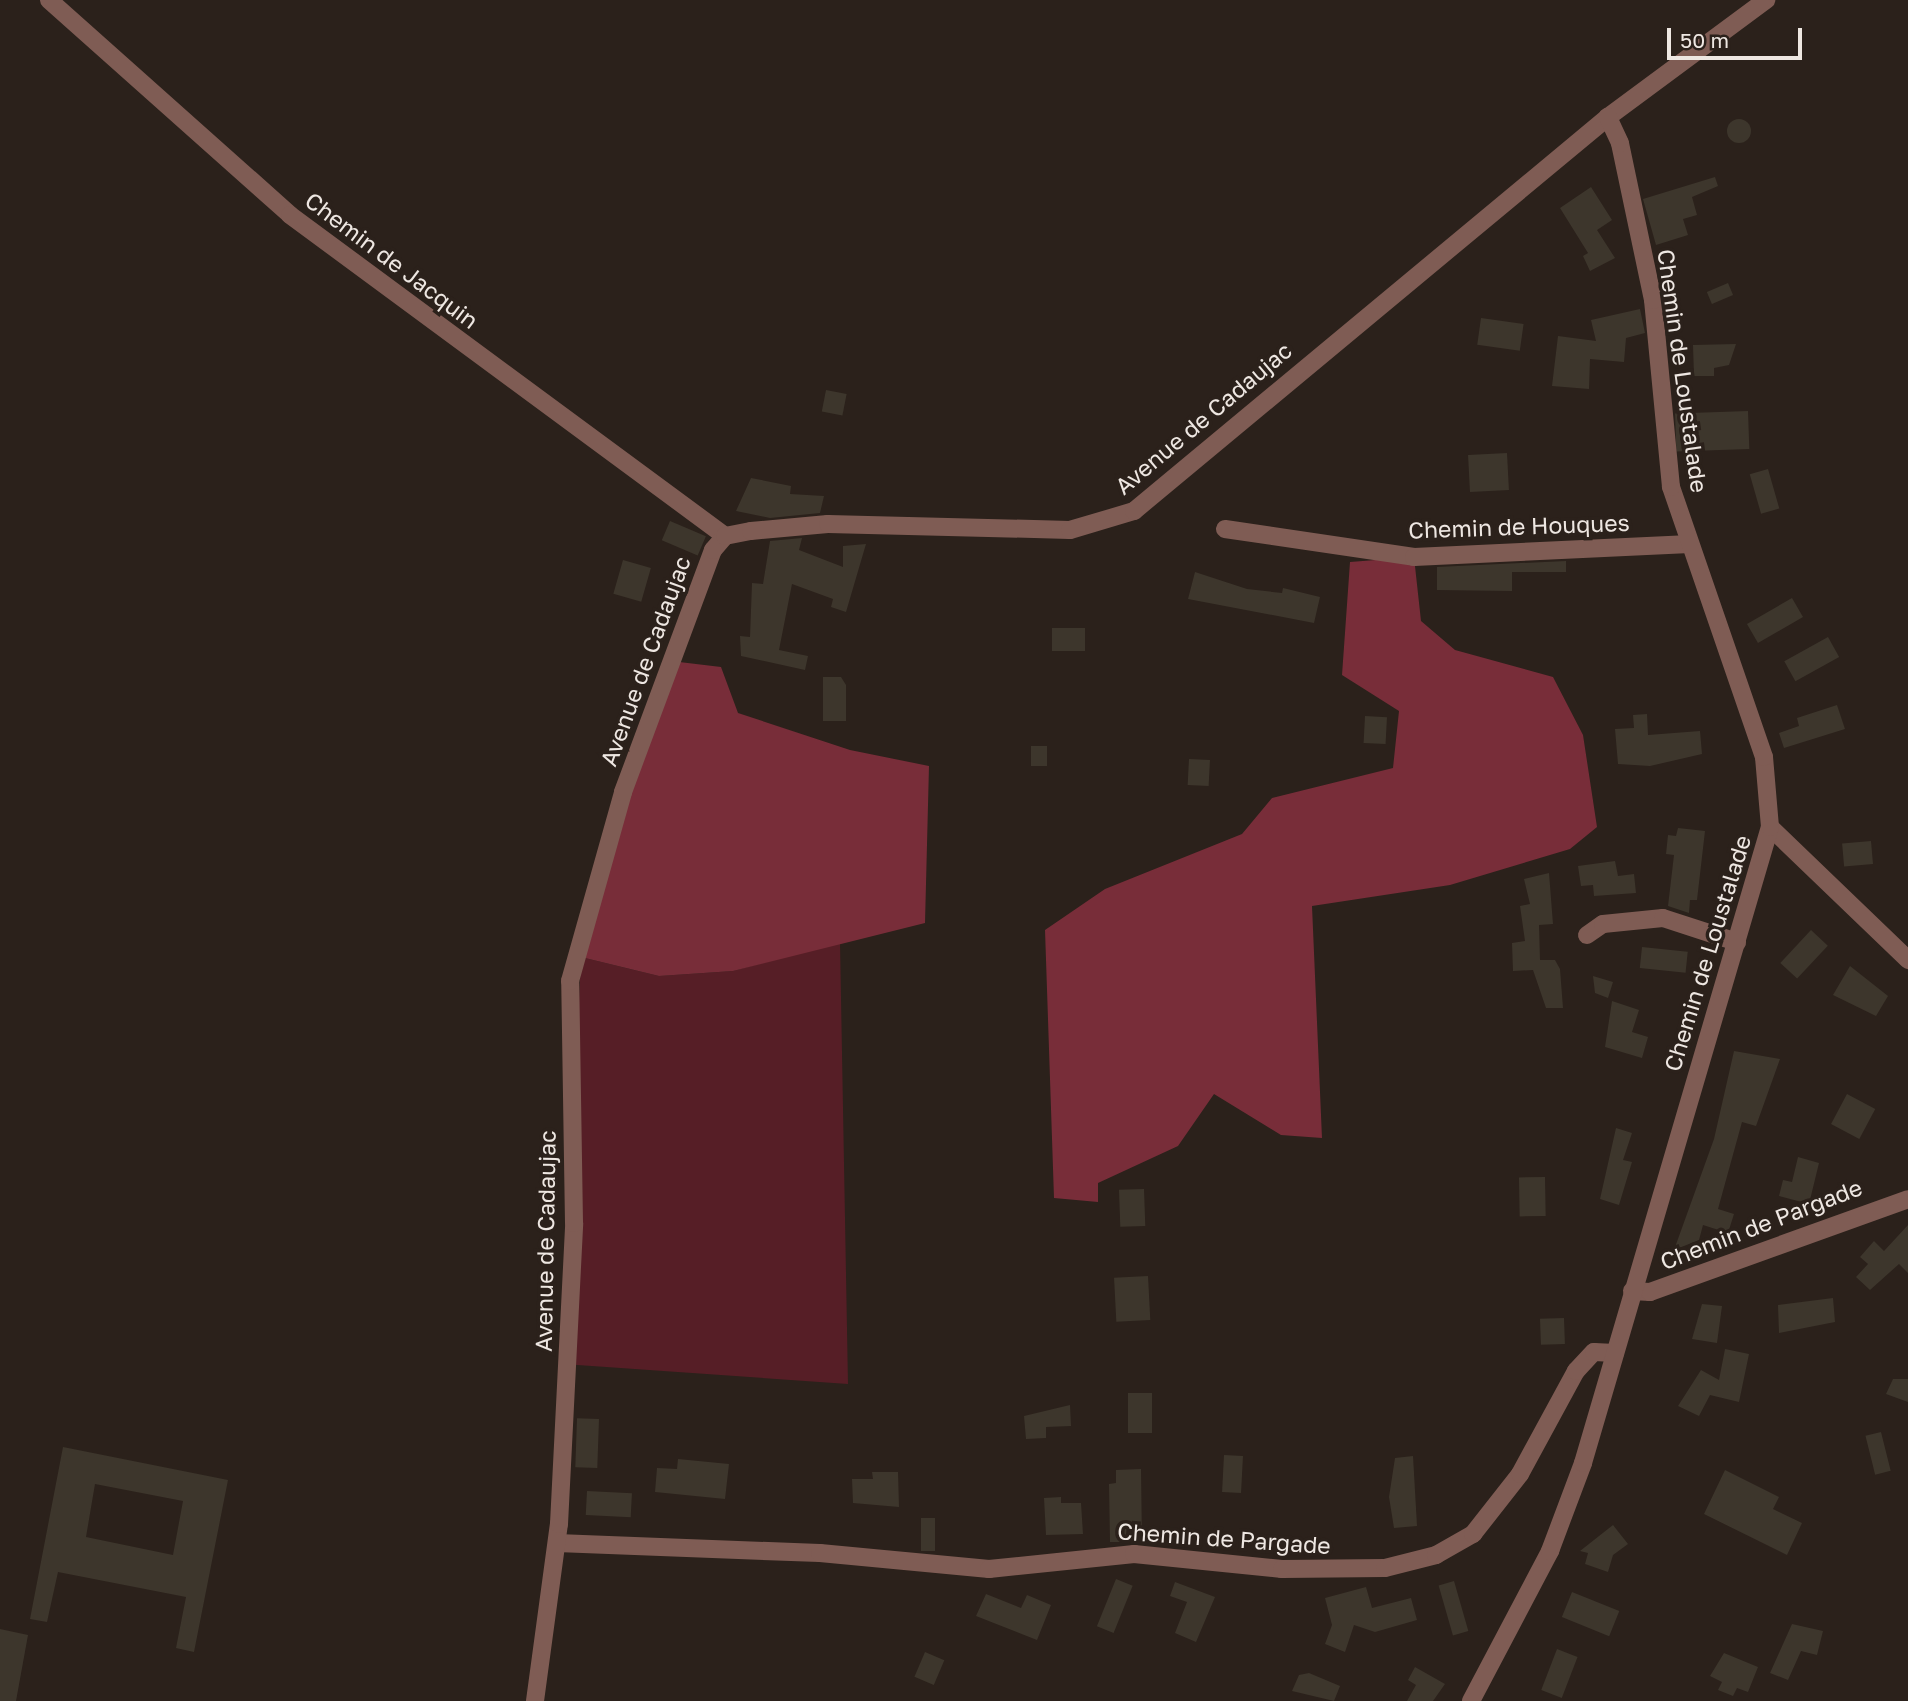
<!DOCTYPE html>
<html>
<head>
<meta charset="utf-8">
<style>
  body { margin:0 }
  #map { position:relative; width:1908px; height:1701px; overflow:hidden; background:#2b211b; font-family:"Golos Text",sans-serif }
  div>[style] { position:absolute }
  [style*='--x'] { left:calc(var(--x)*1px); top:calc(var(--y)*1px); width:calc(var(--w)*1px); rotate:calc(var(--a)*1deg) }
  .green>* { inset:0; background:#561e26 }
  .forest>* { inset:0; background:#782d39 }
  .building>* { inset:0; background:#3d362c; transform-origin:0 0 }
  .round { border-radius:50% }
  .minor>* { height:18px; margin:-9px; padding:0 9px; transform-origin:9px; border-radius:9px; background:#7f5c54 }
  span { translate:-50% -50%; white-space:nowrap; text-align:center; line-height:1.15; -webkit-text-stroke:7px #2b211b; paint-order:stroke }
  .street-label { font-size:23px; color:#eee7e2 }
  .scale { position:absolute; left:1667px; top:28px; width:135px; height:32px; box-sizing:border-box; border:4px solid #eee7e2; border-top:0; padding-left:9px; font-size:21px; line-height:24px; white-space:nowrap; color:#eee7e2; -webkit-text-stroke:5px #2b211b; paint-order:stroke }
</style>
</head>
<body>
<div id="map">
  <div class="green">
    <div style="clip-path:polygon(840px 942px,848px 1384px,563px 1364px,581px 957px,659px 976px,733px 971px)"></div>
  </div>
  <div class="forest">
    <div style="clip-path:polygon(1414px 557px,1421px 621px,1455px 650px,1553px 677px,1583px 735px,1597px 827px,1570px 849px,1450px 885px,1312px 906px,1322px 1138px,1281px 1135px,1214px 1094px,1178px 1146px,1098px 1183px,1098px 1202px,1054px 1198px,1045px 930px,1105px 889px,1242px 834px,1272px 798px,1393px 768px,1399px 711px,1342px 675px,1350px 562px)"></div>
    <div style="clip-path:polygon(671px 661px,721px 667px,738px 713px,850px 750px,929px 766px,925px 923px,733px 971px,659px 976px,581px 957px)"></div>
  </div>
  <div class="building">
    <div class="round" style="left:1727px;top:119px;width:24px;height:24px"></div>
    <div style="clip-path:polygon(1715px 177px,1718px 186px,1692px 197px,1697px 215px,1683px 219px,1688px 235px,1656px 245px,1643px 199px)"></div>
    <div style="clip-path:polygon(1591px 187px,1612px 220px,1597px 230px,1615px 258px,1590px 271px,1583px 256px,1588px 253px,1560px 208px)"></div>
    <div style="left:1728px;top:283px;width:13px;height:23px;rotate:67deg"></div>
    <div style="clip-path:polygon(1640px 309px,1645px 333px,1626px 338px,1624px 362px,1590px 359px,1589px 389px,1552px 386px,1558px 336px,1596px 341px,1591px 320px)"></div>
    <div style="left:1481px;top:318px;width:43px;height:27px;rotate:8deg"></div>
    <div style="clip-path:polygon(1736px 344px,1729px 365px,1714px 368px,1714px 376px,1694px 376px,1693px 345px)"></div>
    <div style="left:826px;top:390px;width:21px;height:22px;rotate:11deg"></div>
    <div style="left:1748px;top:411px;width:38px;height:73px;rotate:88deg"></div>
    <div style="left:1507px;top:453px;width:37px;height:39px;rotate:87deg"></div>
    <div style="left:1768px;top:469px;width:41px;height:19px;rotate:74deg"></div>
    <div style="clip-path:polygon(751px 478px,791px 486px,790px 494px,824px 496px,820px 513px,770px 518px,736px 511px)"></div>
    <div style="left:670px;top:521px;width:39px;height:21px;rotate:23deg"></div>
    <div style="clip-path:polygon(802px 538px,799px 550px,843px 567px,843px 546px,866px 544px,846px 612px,831px 607px,833px 599px,792px 584px,779px 650px,808px 656px,805px 670px,741px 656px,740px 636px,750px 637px,752px 583px,763px 584px,770px 541px)"></div>
    <div style="left:623px;top:560px;width:29px;height:35px;rotate:16deg"></div>
    <div style="clip-path:polygon(1566px 561px,1566px 572px,1512px 572px,1512px 591px,1437px 590px,1437px 567px)"></div>
    <div style="clip-path:polygon(1195px 572px,1247px 589px,1282px 593px,1283px 588px,1320px 597px,1314px 623px,1188px 599px)"></div>
    <div style="left:1792px;top:598px;width:22px;height:52px;rotate:60deg"></div>
    <div style="left:1052px;top:628px;width:33px;height:23px"></div>
    <div style="left:1828px;top:637px;width:23px;height:50px;rotate:61deg"></div>
    <div style="clip-path:polygon(823px 677px,841px 677px,846px 685px,846px 721px,823px 721px)"></div>
    <div style="clip-path:polygon(1837px 705px,1845px 729px,1784px 748px,1779px 733px,1799px 726px,1797px 718px)"></div>
    <div style="clip-path:polygon(1647px 714px,1648px 735px,1700px 731px,1702px 754px,1650px 766px,1618px 764px,1615px 729px,1634px 728px,1633px 715px)"></div>
    <div style="left:1365px;top:716px;width:22px;height:27px;rotate:3deg"></div>
    <div style="left:1031px;top:746px;width:16px;height:20px"></div>
    <div style="left:1189px;top:759px;width:21px;height:26px;rotate:3deg"></div>
    <div style="clip-path:polygon(1678px 828px,1705px 831px,1697px 900px,1690px 900px,1689px 913px,1668px 906px,1674px 855px,1666px 854px,1668px 835px,1676px 836px)"></div>
    <div style="left:1871px;top:841px;width:23px;height:29px;rotate:85deg"></div>
    <div style="clip-path:polygon(1615px 861px,1618px 876px,1634px 874px,1636px 893px,1594px 896px,1593px 885px,1581px 886px,1578px 866px)"></div>
    <div style="clip-path:polygon(1549px 873px,1553px 924px,1539px 925px,1540px 960px,1555px 960px,1560px 969px,1563px 1008px,1546px 1008px,1533px 970px,1513px 971px,1512px 943px,1525px 941px,1520px 906px,1530px 904px,1524px 879px)"></div>
    <div style="left:1811px;top:930px;width:23px;height:45px;rotate:43deg"></div>
    <div style="left:1642px;top:947px;width:46px;height:21px;rotate:6deg"></div>
    <div style="clip-path:polygon(1850px 966px,1888px 996px,1876px 1016px,1833px 995px)"></div>
    <div style="clip-path:polygon(1593px 976px,1613px 982px,1608px 998px,1595px 993px)"></div>
    <div style="clip-path:polygon(1612px 1001px,1639px 1010px,1632px 1032px,1648px 1037px,1642px 1058px,1605px 1047px)"></div>
    <div style="clip-path:polygon(1734px 1051px,1780px 1059px,1756px 1126px,1742px 1122px,1718px 1209px,1734px 1214px,1728px 1233px,1703px 1225px,1699px 1240px,1674px 1250px,1714px 1139px)"></div>
    <div style="left:1847px;top:1094px;width:32px;height:34px;rotate:28deg"></div>
    <div style="clip-path:polygon(1616px 1128px,1632px 1133px,1623px 1160px,1632px 1162px,1619px 1205px,1600px 1199px)"></div>
    <div style="clip-path:polygon(1798px 1157px,1819px 1163px,1809px 1204px,1779px 1196px,1783px 1180px,1792px 1182px)"></div>
    <div style="left:1545px;top:1177px;width:39px;height:26px;rotate:89deg"></div>
    <div style="left:1144px;top:1189px;width:37px;height:25px;rotate:88deg"></div>
    <div style="clip-path:polygon(1908px 1225px,1908px 1273px,1899px 1264px,1870px 1290px,1856px 1277px,1868px 1264px,1860px 1257px,1874px 1241px,1884px 1251px)"></div>
    <div style="left:1148px;top:1276px;width:44px;height:34px;rotate:87deg"></div>
    <div style="clip-path:polygon(1833px 1298px,1835px 1322px,1779px 1333px,1778px 1305px)"></div>
    <div style="clip-path:polygon(1702px 1304px,1722px 1306px,1717px 1343px,1692px 1339px)"></div>
    <div style="left:1564px;top:1318px;width:26px;height:24px;rotate:88deg"></div>
    <div style="clip-path:polygon(1725px 1349px,1749px 1354px,1739px 1402px,1710px 1395px,1699px 1416px,1678px 1406px,1701px 1370px,1719px 1380px)"></div>
    <div style="clip-path:polygon(1893px 1379px,1908px 1379px,1908px 1402px,1886px 1394px)"></div>
    <div style="left:1128px;top:1393px;width:24px;height:40px"></div>
    <div style="clip-path:polygon(1070px 1405px,1071px 1426px,1046px 1427px,1046px 1438px,1026px 1439px,1024px 1416px)"></div>
    <div style="left:599px;top:1419px;width:49px;height:22px;rotate:92deg"></div>
    <div style="left:1881px;top:1432px;width:40px;height:16px;rotate:76deg"></div>
    <div style="clip-path:polygon(evenodd,63px 1447px,228px 1480px,194px 1652px,176px 1648px,186px 1597px,58px 1572px,47px 1622px,30px 1619px,63px 1447px,95px 1484px,183px 1501px,173px 1555px,86px 1537px,95px 1484px)"></div>
    <div style="left:1224px;top:1455px;width:19px;height:37px;rotate:3deg"></div>
    <div style="clip-path:polygon(1413px 1456px,1417px 1526px,1394px 1528px,1389px 1497px,1395px 1458px)"></div>
    <div style="clip-path:polygon(678px 1459px,729px 1464px,725px 1499px,655px 1492px,657px 1468px,677px 1469px)"></div>
    <div style="clip-path:polygon(1141px 1469px,1142px 1542px,1110px 1542px,1109px 1484px,1116px 1483px,1116px 1470px)"></div>
    <div style="clip-path:polygon(1725px 1470px,1779px 1497px,1773px 1509px,1802px 1523px,1787px 1555px,1704px 1514px)"></div>
    <div style="clip-path:polygon(872px 1472px,898px 1472px,899px 1507px,853px 1503px,852px 1479px,873px 1479px)"></div>
    <div style="left:587px;top:1491px;width:45px;height:24px;rotate:3deg"></div>
    <div style="clip-path:polygon(1061px 1497px,1061px 1503px,1081px 1503px,1083px 1534px,1046px 1535px,1044px 1498px)"></div>
    <div style="left:921px;top:1518px;width:14px;height:33px"></div>
    <div style="clip-path:polygon(1613px 1525px,1628px 1544px,1613px 1555px,1608px 1572px,1585px 1564px,1588px 1553px,1580px 1551px)"></div>
    <div style="left:1116px;top:1579px;width:18px;height:51px;rotate:22deg"></div>
    <div style="left:1454px;top:1581px;width:52px;height:16px;rotate:74deg"></div>
    <div style="clip-path:polygon(1175px 1582px,1215px 1597px,1196px 1642px,1175px 1633px,1187px 1602px,1170px 1596px)"></div>
    <div style="clip-path:polygon(1366px 1587px,1372px 1608px,1411px 1598px,1417px 1620px,1375px 1632px,1354px 1625px,1345px 1652px,1325px 1644px,1332px 1625px,1325px 1598px)"></div>
    <div style="left:1572px;top:1592px;width:51px;height:27px;rotate:22deg"></div>
    <div style="clip-path:polygon(986px 1594px,1021px 1608px,1027px 1595px,1051px 1605px,1037px 1640px,976px 1616px)"></div>
    <div style="clip-path:polygon(1792px 1624px,1823px 1631px,1817px 1655px,1801px 1651px,1788px 1680px,1770px 1673px)"></div>
    <div style="clip-path:polygon(0 1629px,28px 1635px,16px 1701px,0 1701px)"></div>
    <div style="left:1557px;top:1649px;width:22px;height:44px;rotate:21deg"></div>
    <div style="left:925px;top:1652px;width:21px;height:27px;rotate:23deg"></div>
    <div style="clip-path:polygon(1724px 1653px,1758px 1667px,1748px 1692px,1737px 1688px,1733px 1696px,1718px 1690px,1722px 1682px,1710px 1676px)"></div>
    <div style="clip-path:polygon(1415px 1667px,1445px 1684px,1433px 1701px,1407px 1701px,1416px 1685px,1408px 1680px)"></div>
    <div style="clip-path:polygon(1309px 1673px,1340px 1686px,1334px 1701px,1292px 1691px,1299px 1675px)"></div>
  </div>
  <div class="minor">
    <div style="--x:49;--y:0;--w:323;--a:41.7"></div>
    <div style="--x:290;--y:215;--w:541;--a:36.42"></div>
    <div style="--x:1225;--y:529;--w:191;--a:8.4"></div>
    <div style="--x:1414;--y:557;--w:276;--a:-2.7"></div>
    <div style="--x:1770;--y:827;--w:192;--a:43.9"></div>
    <div style="--x:1587;--y:935;--w:19;--a:-35"></div>
    <div style="--x:1603;--y:924;--w:60;--a:-5.7"></div>
    <div style="--x:1663;--y:918;--w:78;--a:18"></div>
    <div style="--x:1632;--y:1291;--w:18;--a:3"></div>
    <div style="--x:1650;--y:1292;--w:274;--a:-19.8"></div>
    <div style="--x:557;--y:1543;--w:263;--a:2.2"></div>
    <div style="--x:820;--y:1553;--w:170;--a:5.4"></div>
    <div style="--x:989;--y:1569;--w:146;--a:-5.9"></div>
    <div style="--x:1134;--y:1554;--w:149;--a:5.8"></div>
    <div style="--x:1282;--y:1569;--w:103;--a:-0.6"></div>
    <div style="--x:1385;--y:1568;--w:53;--a:-14.3"></div>
    <div style="--x:1436;--y:1555;--w:43;--a:-29.6"></div>
    <div style="--x:1473;--y:1534;--w:76;--a:-51.9"></div>
    <div style="--x:1520;--y:1474;--w:117;--a:-61.5"></div>
    <div style="--x:1576;--y:1371;--w:26;--a:-47"></div>
    <div style="--x:1594;--y:1352;--w:21;--a:3"></div>
    <div style="--x:535;--y:1701;--w:179;--a:-82.3"></div>
    <div style="--x:559;--y:1524;--w:301;--a:-87.1"></div>
    <div style="--x:574;--y:1223;--w:242;--a:-90.9"></div>
    <div style="--x:570;--y:981;--w:196;--a:-74.3"></div>
    <div style="--x:623;--y:792;--w:258;--a:-69.6"></div>
    <div style="--x:713;--y:550;--w:18;--a:-49"></div>
    <div style="--x:725;--y:536;--w:26;--a:-11"></div>
    <div style="--x:751;--y:531;--w:77;--a:-5.2"></div>
    <div style="--x:828;--y:524;--w:242;--a:1.4"></div>
    <div style="--x:1070;--y:530;--w:67;--a:-16.5"></div>
    <div style="--x:1134;--y:511;--w:616;--a:-39.73"></div>
    <div style="--x:1608;--y:117;--w:197;--a:-36.5"></div>
    <div style="--x:1471;--y:1701;--w:170;--a:-62.2"></div>
    <div style="--x:1550;--y:1551;--w:94;--a:-69.4"></div>
    <div style="--x:1583;--y:1463;--w:663;--a:-73.62"></div>
    <div style="--x:1770;--y:827;--w:70;--a:-94.9"></div>
    <div style="--x:1764;--y:757;--w:286;--a:-109"></div>
    <div style="--x:1671;--y:487;--w:188;--a:-95.5"></div>
    <div style="--x:1653;--y:300;--w:160;--a:-101.9"></div>
    <div style="--x:1620;--y:143;--w:29;--a:-115"></div>
  </div>
  <div class="street-label">
    <span style="left:392px;top:260px;rotate:37deg">Chemin de Jacquin</span>
    <span style="left:1683px;top:371px;rotate:82deg">Chemin de Loustalade</span>
    <span style="left:1203px;top:418px;rotate:-40deg">Avenue de Cadaujac</span>
    <span style="left:1519px;top:526px;rotate:-2deg">Chemin de Houques</span>
    <span style="left:645px;top:661px;rotate:-70deg">Avenue de Cadaujac</span>
    <span style="left:1707px;top:953px;rotate:-73deg">Chemin de Loustalade</span>
    <span style="left:1761px;top:1224px;rotate:-21deg">Chemin de Pargade</span>
    <span style="left:545px;top:1241px;rotate:-89deg">Avenue de Cadaujac</span>
    <span style="left:1224px;top:1538px;rotate:4deg">Chemin de Pargade</span>
  </div>
  <div class="scale">50 m</div>
</div>
</body>
</html>
